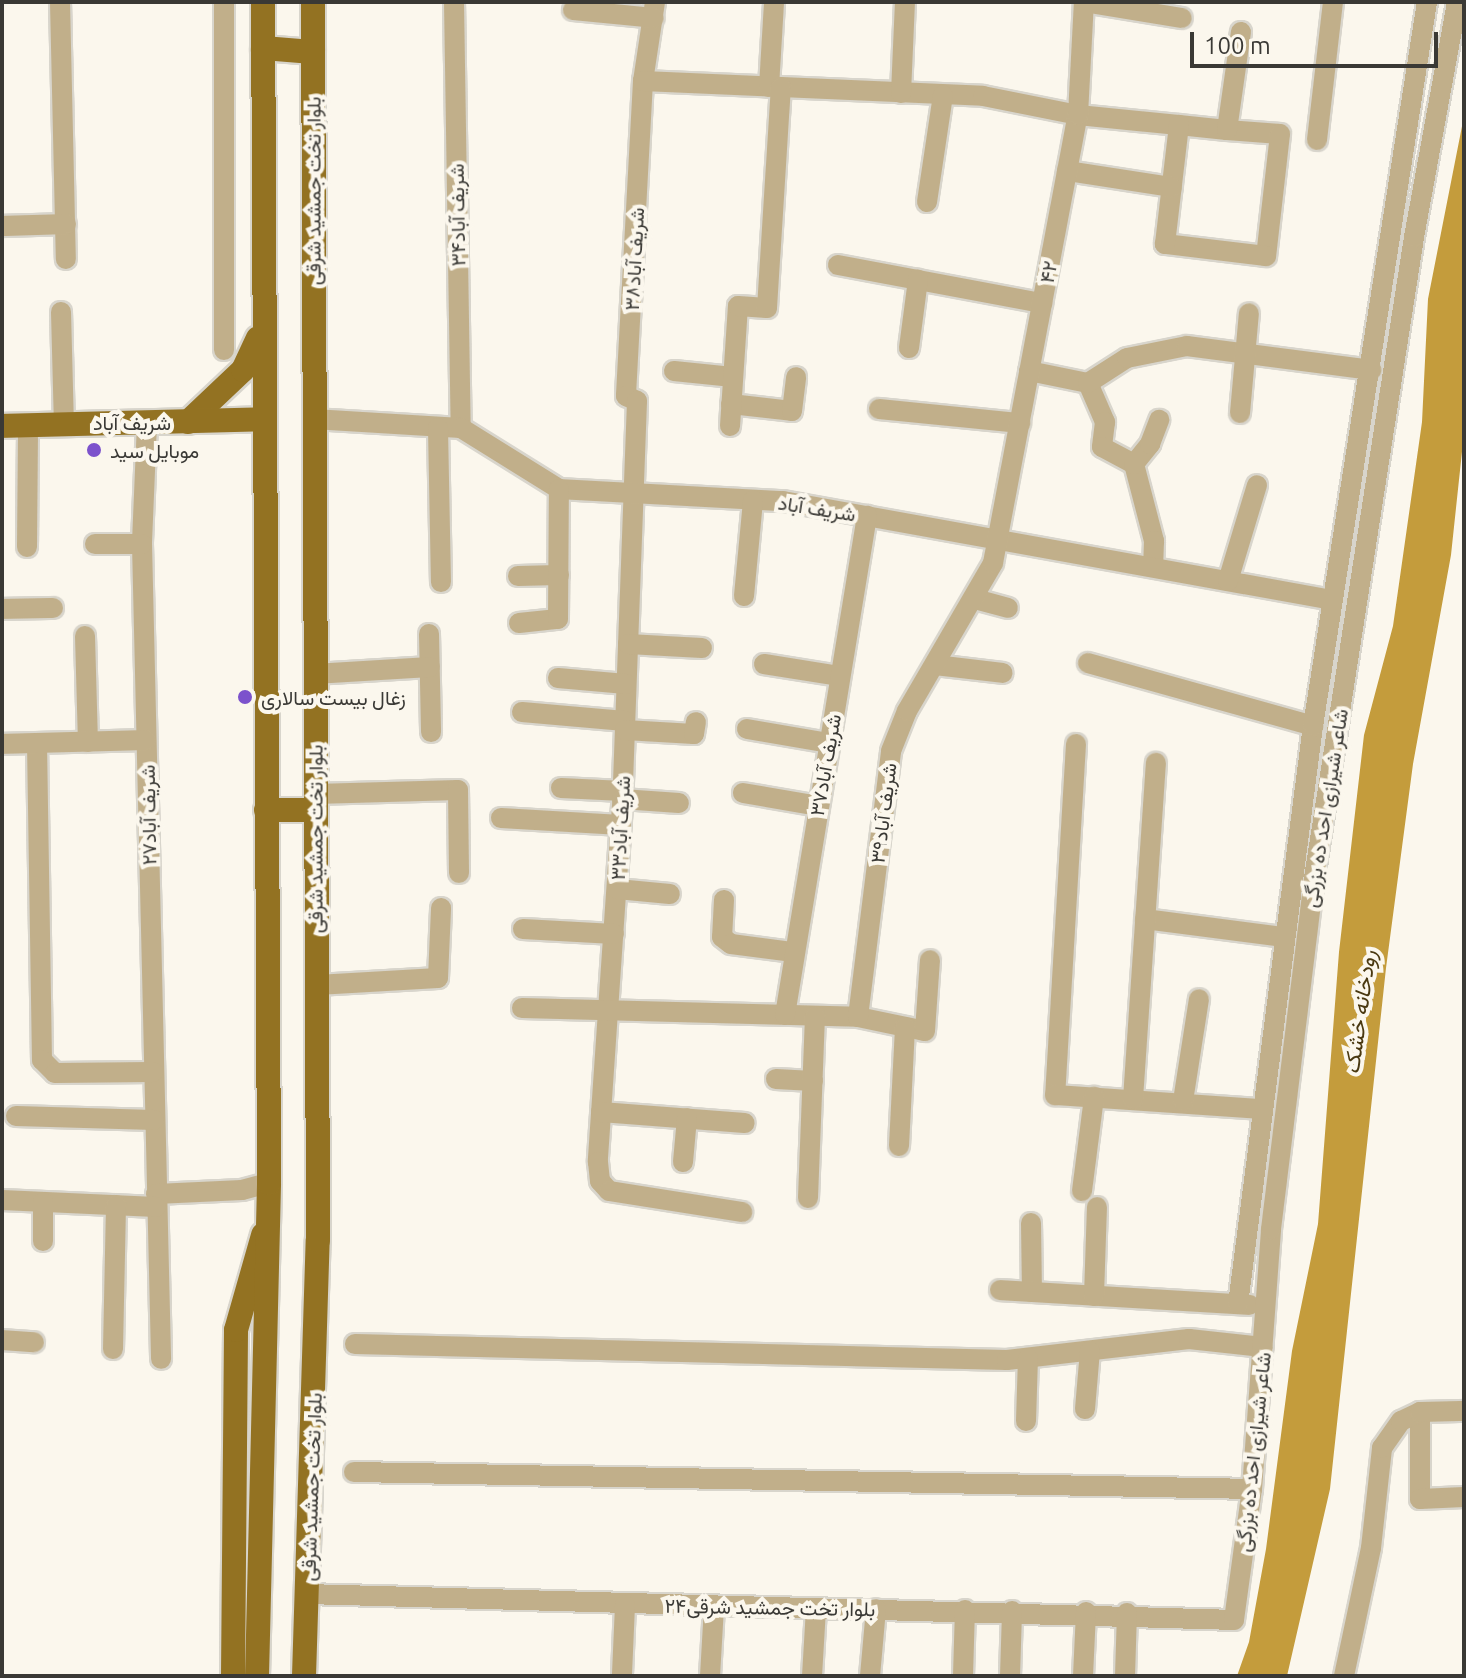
<!DOCTYPE html>
<html>
<head>
<meta charset="utf-8">
<style>
  body { margin:0 }
  #map { position:relative; width:1466px; height:1678px; overflow:hidden; background:#fbf7ed; font-family:Ubuntu,Vazirmatn,sans-serif }
  div>[style] { position:absolute }
  [style*='--x'] { left:calc(var(--x)*1px); top:calc(var(--y)*1px); width:calc(var(--w)*1px); rotate:calc(var(--a)*1deg) }
  .water>* { inset:0; background:#c49c3c }
  .roads { filter:drop-shadow(2px 0 #d8d5cc) drop-shadow(-2px 0 #d8d5cc) drop-shadow(0 2px #d8d5cc) drop-shadow(0 -2px #d8d5cc) }
  .minor>* { height:20px; margin:-10px; padding:0 10px; transform-origin:10px; border-radius:10px; background:#c1af8a }
  .major>* { height:24px; margin:-12px; padding:0 12px; transform-origin:12px; border-radius:12px; background:#937222 }
  .dots>* { width:22px; height:22px; translate:-50% -50%; box-sizing:border-box; border:4px solid #fbf7ed; border-radius:50% }
  span { translate:-50% -50%; white-space:nowrap; text-align:center; line-height:1.15; -webkit-text-stroke:8px #fbf7ed; paint-order:stroke }
  .street-label { font-size:20px; color:#3a3935 }
  .poi-label { font-size:20px; color:#3a3935 }
  .left { translate:0 -50%; text-align:left }
  .water-label { font-size:22px; color:#4a3911; font-style:italic }
  .frame { position:absolute; inset:0; border:4px solid #3a3935; pointer-events:none }
  .scale { position:absolute; left:1190px; top:32px; width:248px; height:36px; box-sizing:border-box; border:4px solid #3a3935; border-top:0; padding-left:10px; font-size:24px; line-height:28px; white-space:nowrap; color:#3a3935; -webkit-text-stroke:6px #fbf7ed; paint-order:stroke }
</style>
</head>
<body>
<div id="map">
  <div class="water">
    <div style="clip-path:polygon(1464px 116px,1464px 433px,1451px 555px,1413px 764px,1386px 968px,1330px 1489px,1287px 1676px,1237px 1676px,1249px 1642px,1266px 1549px,1292px 1351px,1318px 1224px,1339px 952px,1364px 735px,1393px 626px,1422px 422px,1428px 299px)"></div>
  </div>
  <div class="roads">
    <div class="minor">
      <div style="--x:60;--y:2;--w:257;--a:88.7"></div>
      <div style="--x:224;--y:2;--w:348;--a:90"></div>
      <div style="--x:454;--y:2;--w:426;--a:89.1"></div>
      <div style="--x:655;--y:2;--w:80;--a:98.6"></div>
      <div style="--x:643;--y:81;--w:315;--a:93.1"></div>
      <div style="--x:626;--y:396;--w:12;--a:24"></div>
      <div style="--x:637;--y:401;--w:390;--a:92.1"></div>
      <div style="--x:623;--y:791;--w:372;--a:93.9"></div>
      <div style="--x:598;--y:1162;--w:19;--a:84"></div>
      <div style="--x:600;--y:1181;--w:13;--a:48"></div>
      <div style="--x:609;--y:1191;--w:135;--a:9"></div>
      <div style="--x:1084;--y:2;--w:99;--a:9.3"></div>
      <div style="--x:573;--y:10;--w:81;--a:5.6"></div>
      <div style="--x:643;--y:81;--w:340;--a:2.5"></div>
      <div style="--x:983;--y:96;--w:97;--a:11.3"></div>
      <div style="--x:1078;--y:115;--w:101;--a:5.7"></div>
      <div style="--x:1179;--y:125;--w:48;--a:5.9"></div>
      <div style="--x:1227;--y:130;--w:53;--a:4.3"></div>
      <div style="--x:1280;--y:134;--w:123;--a:96.5"></div>
      <div style="--x:1266;--y:256;--w:102;--a:-173.2"></div>
      <div style="--x:1165;--y:244;--w:120;--a:-83.3"></div>
      <div style="--x:769;--y:87;--w:85;--a:-86.6"></div>
      <div style="--x:901;--y:93;--w:91;--a:-87.5"></div>
      <div style="--x:1227;--y:130;--w:99;--a:-81.9"></div>
      <div style="--x:1317;--y:140;--w:139;--a:-83.4"></div>
      <div style="--x:1067;--y:171;--w:106;--a:8.7"></div>
      <div style="--x:927;--y:202;--w:108;--a:-81.5"></div>
      <div style="--x:2;--y:226;--w:64;--a:-1.8"></div>
      <div style="--x:838;--y:265;--w:208;--a:10.6"></div>
      <div style="--x:61;--y:312;--w:111;--a:88.5"></div>
      <div style="--x:909;--y:348;--w:69;--a:-82.5"></div>
      <div style="--x:674;--y:371;--w:59;--a:5.8"></div>
      <div style="--x:1029;--y:371;--w:60;--a:11.5"></div>
      <div style="--x:1088;--y:383;--w:43;--a:66.4"></div>
      <div style="--x:1105;--y:422;--w:25;--a:97"></div>
      <div style="--x:1102;--y:447;--w:36;--a:28"></div>
      <div style="--x:1134;--y:464;--w:80;--a:75.4"></div>
      <div style="--x:1154;--y:541;--w:26;--a:92"></div>
      <div style="--x:1088;--y:383;--w:46;--a:-32.7"></div>
      <div style="--x:1127;--y:358;--w:61;--a:-11.3"></div>
      <div style="--x:1187;--y:346;--w:186;--a:7.4"></div>
      <div style="--x:731;--y:404;--w:61;--a:6.5"></div>
      <div style="--x:792;--y:411;--w:34;--a:-83"></div>
      <div style="--x:879;--y:409;--w:142;--a:5.7"></div>
      <div style="--x:1240;--y:413;--w:100;--a:-84.9"></div>
      <div style="--x:313;--y:419;--w:148;--a:3.5"></div>
      <div style="--x:461;--y:428;--w:115;--a:31.9"></div>
      <div style="--x:559;--y:489;--w:224;--a:3.1"></div>
      <div style="--x:783;--y:501;--w:558;--a:10.22"></div>
      <div style="--x:147;--y:423;--w:121;--a:92.4"></div>
      <div style="--x:142;--y:544;--w:815;--a:88.66"></div>
      <div style="--x:730;--y:426;--w:120;--a:-86.2"></div>
      <div style="--x:738;--y:306;--w:29;--a:4"></div>
      <div style="--x:767;--y:308;--w:221;--a:-86.4"></div>
      <div style="--x:438;--y:428;--w:154;--a:88.9"></div>
      <div style="--x:1134;--y:464;--w:26;--a:-51"></div>
      <div style="--x:1150;--y:444;--w:26;--a:-69"></div>
      <div style="--x:95;--y:544;--w:47;--a:0"></div>
      <div style="--x:27;--y:547;--w:122;--a:-89.5"></div>
      <div style="--x:518;--y:576;--w:41;--a:-1.4"></div>
      <div style="--x:1228;--y:581;--w:100;--a:-73.2"></div>
      <div style="--x:744;--y:596;--w:96;--a:-84.6"></div>
      <div style="--x:975;--y:599;--w:34;--a:15"></div>
      <div style="--x:2;--y:609;--w:51;--a:-1.1"></div>
      <div style="--x:519;--y:623;--w:39;--a:-6"></div>
      <div style="--x:558;--y:619;--w:130;--a:-89.6"></div>
      <div style="--x:429;--y:634;--w:98;--a:88.8"></div>
      <div style="--x:85;--y:636;--w:106;--a:88.4"></div>
      <div style="--x:628;--y:644;--w:74;--a:3.1"></div>
      <div style="--x:1088;--y:663;--w:234;--a:15.6"></div>
      <div style="--x:764;--y:664;--w:77;--a:9"></div>
      <div style="--x:935;--y:665;--w:68;--a:6.7"></div>
      <div style="--x:314;--y:674;--w:116;--a:-3.5"></div>
      <div style="--x:558;--y:678;--w:68;--a:5"></div>
      <div style="--x:522;--y:712;--w:103;--a:5"></div>
      <div style="--x:747;--y:729;--w:83;--a:9.7"></div>
      <div style="--x:625;--y:730;--w:69;--a:3.3"></div>
      <div style="--x:694;--y:734;--w:12;--a:-81"></div>
      <div style="--x:37;--y:743;--w:317;--a:89.1"></div>
      <div style="--x:42;--y:1060;--w:18;--a:45"></div>
      <div style="--x:55;--y:1073;--w:98;--a:-0.6"></div>
      <div style="--x:2;--y:744;--w:144;--a:-1.6"></div>
      <div style="--x:1076;--y:744;--w:352;--a:93.4"></div>
      <div style="--x:1055;--y:1095;--w:205;--a:3.9"></div>
      <div style="--x:561;--y:788;--w:62;--a:2.8"></div>
      <div style="--x:743;--y:793;--w:76;--a:9.8"></div>
      <div style="--x:315;--y:794;--w:143;--a:-1.6"></div>
      <div style="--x:458;--y:790;--w:83;--a:89.3"></div>
      <div style="--x:622;--y:799;--w:57;--a:4"></div>
      <div style="--x:501;--y:818;--w:120;--a:3.3"></div>
      <div style="--x:617;--y:889;--w:53;--a:5.4"></div>
      <div style="--x:724;--y:900;--w:37;--a:93"></div>
      <div style="--x:722;--y:937;--w:11;--a:38"></div>
      <div style="--x:731;--y:944;--w:63;--a:7.4"></div>
      <div style="--x:1145;--y:919;--w:140;--a:7.4"></div>
      <div style="--x:523;--y:929;--w:91;--a:3.1"></div>
      <div style="--x:317;--y:985;--w:121;--a:-3.3"></div>
      <div style="--x:438;--y:978;--w:70;--a:-87.5"></div>
      <div style="--x:522;--y:1008;--w:336;--a:1.5"></div>
      <div style="--x:858;--y:1017;--w:68;--a:11.8"></div>
      <div style="--x:925;--y:1031;--w:71;--a:-86"></div>
      <div style="--x:785;--y:1015;--w:506;--a:-80.67"></div>
      <div style="--x:858;--y:1017;--w:268;--a:-82.9"></div>
      <div style="--x:891;--y:751;--w:43;--a:-68.2"></div>
      <div style="--x:907;--y:711;--w:171;--a:-59.8"></div>
      <div style="--x:993;--y:563;--w:456;--a:-79.3"></div>
      <div style="--x:1078;--y:115;--w:113;--a:-87"></div>
      <div style="--x:776;--y:1079;--w:37;--a:3"></div>
      <div style="--x:1133;--y:1099;--w:337;--a:-86.1"></div>
      <div style="--x:1183;--y:1101;--w:103;--a:-81.1"></div>
      <div style="--x:601;--y:1112;--w:144;--a:4.4"></div>
      <div style="--x:16;--y:1116;--w:138;--a:1.7"></div>
      <div style="--x:899;--y:1146;--w:119;--a:-87.1"></div>
      <div style="--x:683;--y:1162;--w:44;--a:-84.8"></div>
      <div style="--x:1082;--y:1191;--w:95;--a:-82.7"></div>
      <div style="--x:156;--y:1194;--w:86;--a:-2.7"></div>
      <div style="--x:242;--y:1190;--w:28;--a:-15"></div>
      <div style="--x:808;--y:1198;--w:182;--a:-87.8"></div>
      <div style="--x:2;--y:1200;--w:154;--a:2.6"></div>
      <div style="--x:1031;--y:1223;--w:69;--a:89.2"></div>
      <div style="--x:43;--y:1241;--w:39;--a:-90"></div>
      <div style="--x:1000;--y:1290;--w:250;--a:3.4"></div>
      <div style="--x:1094;--y:1296;--w:89;--a:-88.1"></div>
      <div style="--x:1238;--y:1304;--w:583;--a:-82.61"></div>
      <div style="--x:1313;--y:726;--w:733;--a:-81.05"></div>
      <div style="--x:2;--y:1340;--w:32;--a:4"></div>
      <div style="--x:355;--y:1344;--w:652;--a:1.41"></div>
      <div style="--x:1007;--y:1360;--w:183;--a:-6.6"></div>
      <div style="--x:1189;--y:1339;--w:74;--a:6.2"></div>
      <div style="--x:113;--y:1349;--w:144;--a:-88.8"></div>
      <div style="--x:1085;--y:1409;--w:58;--a:-85.1"></div>
      <div style="--x:1420;--y:1412;--w:87;--a:90"></div>
      <div style="--x:1420;--y:1499;--w:44;--a:-2.6"></div>
      <div style="--x:1026;--y:1421;--w:63;--a:-88.2"></div>
      <div style="--x:354;--y:1472;--w:898;--a:1.08"></div>
      <div style="--x:306;--y:1594;--w:928;--a:1.6"></div>
      <div style="--x:1234;--y:1620;--w:132;--a:-82.2"></div>
      <div style="--x:1252;--y:1489;--w:261;--a:-85.8"></div>
      <div style="--x:1271;--y:1229;--w:354;--a:-83"></div>
      <div style="--x:1314;--y:878;--w:649;--a:-81.13"></div>
      <div style="--x:1414;--y:237;--w:239;--a:-79.6"></div>
      <div style="--x:622;--y:1674;--w:69;--a:-87.5"></div>
      <div style="--x:710;--y:1676;--w:70;--a:-86.7"></div>
      <div style="--x:812;--y:1676;--w:68;--a:-86.6"></div>
      <div style="--x:870;--y:1676;--w:67;--a:-84.9"></div>
      <div style="--x:963;--y:1676;--w:66;--a:-88.3"></div>
      <div style="--x:1010;--y:1676;--w:65;--a:-88.2"></div>
      <div style="--x:1083;--y:1676;--w:64;--a:-87.3"></div>
      <div style="--x:1125;--y:1676;--w:63;--a:-88.2"></div>
      <div style="--x:1344;--y:1676;--w:131;--a:-78.1"></div>
      <div style="--x:1371;--y:1548;--w:101;--a:-83.7"></div>
      <div style="--x:1382;--y:1448;--w:33;--a:-55"></div>
      <div style="--x:1401;--y:1421;--w:21;--a:-25"></div>
      <div style="--x:1420;--y:1412;--w:44;--a:-1.3"></div>
    </div>
    <div class="major">
      <div style="--x:263;--y:48;--w:50;--a:4.6"></div>
      <div style="--x:188;--y:422;--w:76;--a:-43.4"></div>
      <div style="--x:243;--y:370;--w:35;--a:-65"></div>
      <div style="--x:2;--y:426;--w:260;--a:-1.5"></div>
      <div style="--x:266;--y:810;--w:49;--a:0"></div>
      <div style="--x:233;--y:1676;--w:346;--a:-89.5"></div>
      <div style="--x:236;--y:1330;--w:99;--a:-74.1"></div>
      <div style="--x:257;--y:1676;--w:493;--a:-88.6"></div>
      <div style="--x:269;--y:1183;--w:1181;--a:-90.29"></div>
      <div style="--x:304;--y:1676;--w:436;--a:-88.2"></div>
      <div style="--x:318;--y:1240;--w:1238;--a:-90.23"></div>
    </div>
  </div>
  <div class="dots">
    <div style="left:94px;top:450px;background:#7c52cc"></div>
    <div style="left:245px;top:697px;background:#7c52cc"></div>
  </div>
  <div class="street-label">
    <span style="left:313px;top:191px;rotate:-90deg">بلوار تخت جمشید شرقی</span>
    <span style="left:457px;top:215px;rotate:-91deg">شریف آباد۳۴</span>
    <span style="left:634px;top:259px;rotate:-87deg">شریف آباد۳۸</span>
    <span style="left:1048px;top:272px;rotate:-79deg">۴۲</span>
    <span style="left:132px;top:422px">شریف آباد</span>
    <span style="left:817px;top:508px;rotate:9deg">شریف آباد</span>
    <span style="left:825px;top:765px;rotate:-80deg">شریف آباد۳۷</span>
    <span style="left:1325px;top:808px;rotate:-81deg">شاعر شیرازی احد ده بزرگی</span>
    <span style="left:883px;top:813px;rotate:-83deg">شریف آباد۳۹</span>
    <span style="left:148px;top:815px;rotate:-91deg">شریف آباد۲۷</span>
    <span style="left:620px;top:828px;rotate:-87deg">شریف آباد۳۳</span>
    <span style="left:315px;top:839px;rotate:-90deg">بلوار تخت جمشید شرقی</span>
    <span style="left:1253px;top:1452px;rotate:-84deg">شاعر شیرازی احد ده بزرگی</span>
    <span style="left:311px;top:1487px;rotate:-88deg">بلوار تخت جمشید شرقی</span>
    <span style="left:770px;top:1607px;rotate:1deg">بلوار تخت جمشید شرقی۲۴</span>
  </div>
  <div class="poi-label">
    <span class="left" style="left:110px;top:450px">موبایل سید</span>
    <span class="left" style="left:261px;top:697px">زغال بیست سالاری</span>
  </div>
  <div class="water-label">
    <span style="left:1359px;top:1012px;rotate:-82deg">رودخانه خشک</span>
  </div>
  <div class="frame"></div>
  <div class="scale">100 m</div>
</div>
</body>
</html>
